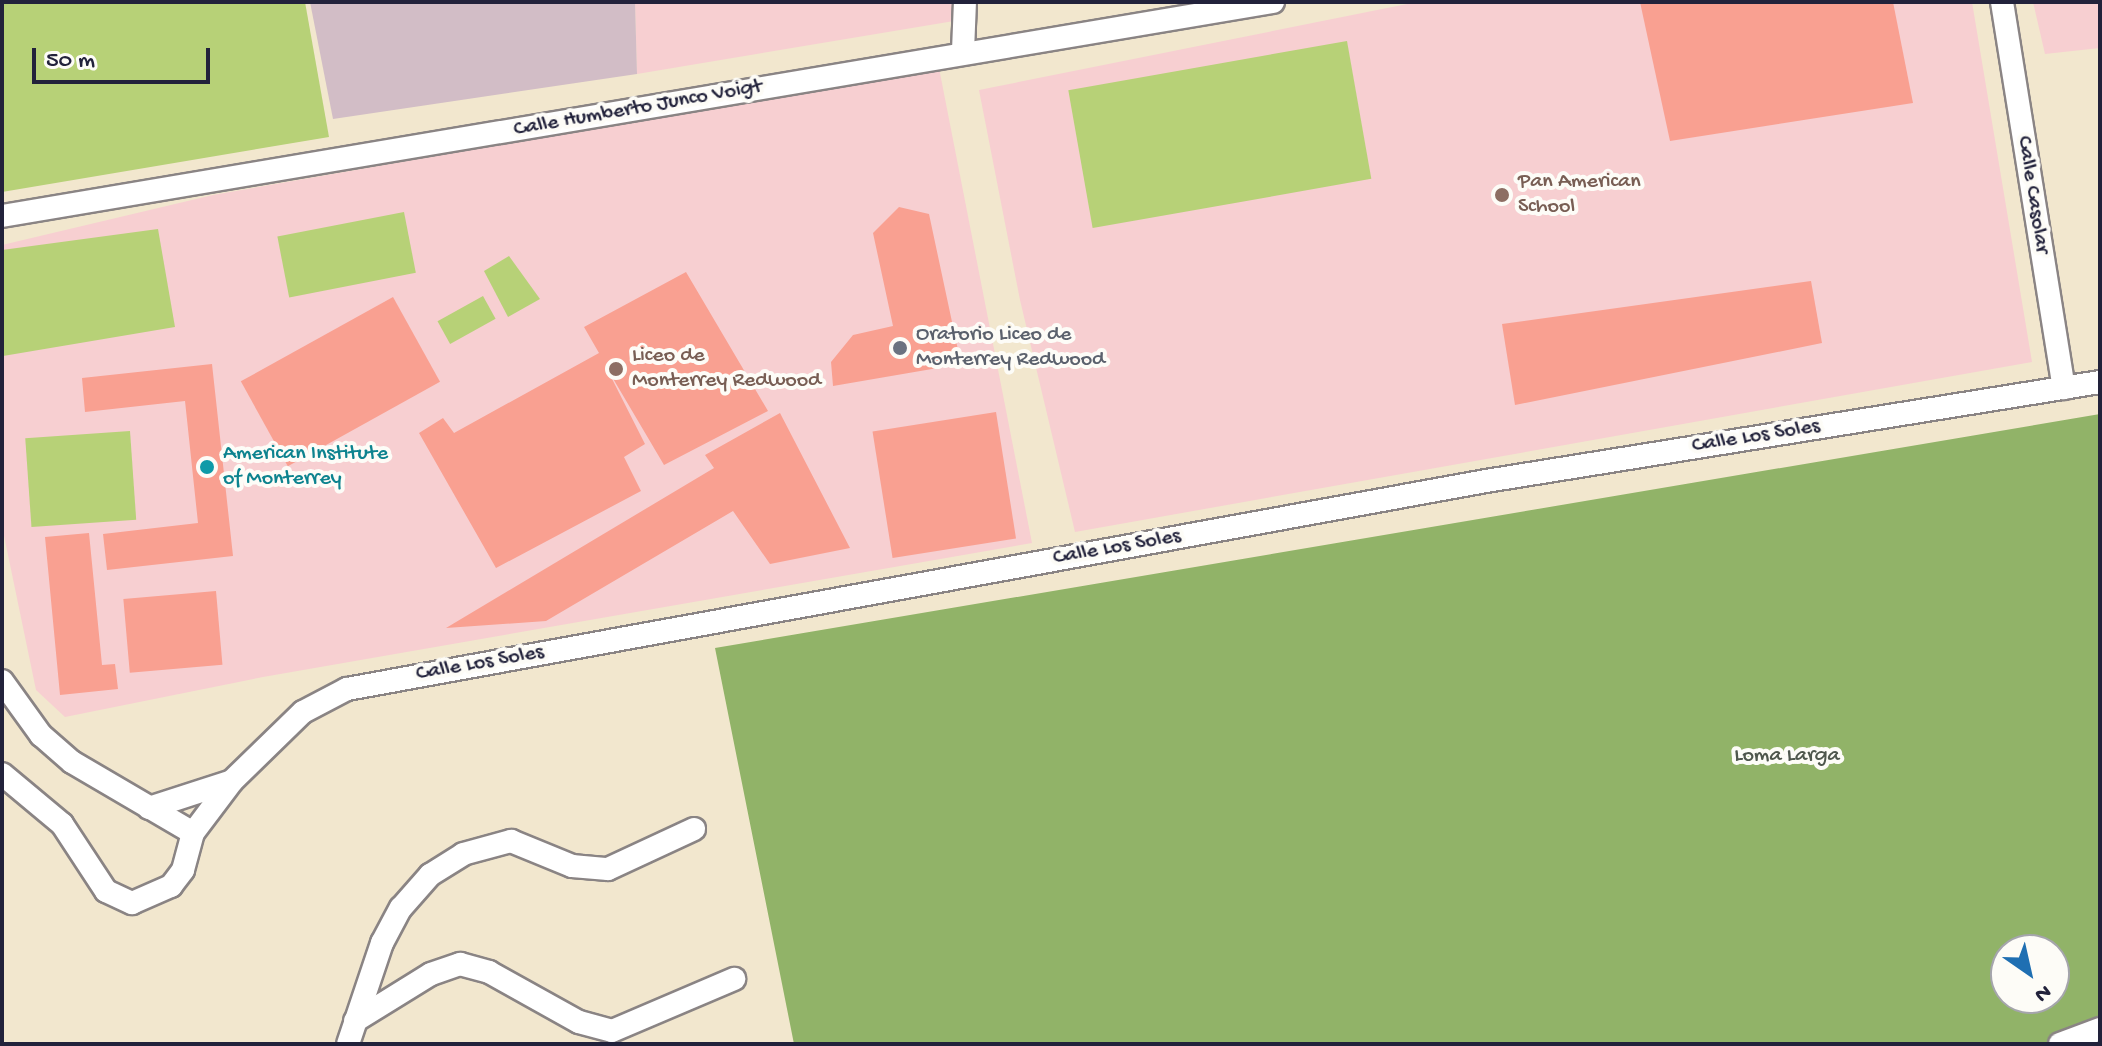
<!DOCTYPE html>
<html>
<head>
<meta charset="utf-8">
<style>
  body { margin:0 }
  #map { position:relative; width:2102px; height:1046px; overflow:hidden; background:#f2e7ce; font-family:"Gochi Hand",sans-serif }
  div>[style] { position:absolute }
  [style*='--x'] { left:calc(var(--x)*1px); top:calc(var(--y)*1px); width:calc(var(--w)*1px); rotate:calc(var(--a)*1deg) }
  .built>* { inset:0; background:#f7cfd1 }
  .industrial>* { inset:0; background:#d2bdc6 }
  .green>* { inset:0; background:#b7d177; transform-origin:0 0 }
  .forest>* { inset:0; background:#91b368 }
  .building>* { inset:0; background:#f9a091; transform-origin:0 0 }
  .roads { filter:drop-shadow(2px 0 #8a8484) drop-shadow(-2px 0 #8a8484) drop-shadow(0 2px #8a8484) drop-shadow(0 -2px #8a8484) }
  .street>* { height:22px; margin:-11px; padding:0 11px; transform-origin:11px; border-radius:11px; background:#fff }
  .dots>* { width:22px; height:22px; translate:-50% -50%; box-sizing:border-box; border:4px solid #fdfcf7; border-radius:50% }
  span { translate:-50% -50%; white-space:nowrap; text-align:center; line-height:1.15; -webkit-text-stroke:8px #fdfcf7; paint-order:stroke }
  .street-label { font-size:22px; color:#22223b }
  .education-label { font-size:22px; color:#785e54 }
  .left { translate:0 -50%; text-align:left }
  .worship-label { font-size:22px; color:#5b616d }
  .culture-label { font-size:22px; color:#0d838f }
  .park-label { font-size:22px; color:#4f574d }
  .frame { position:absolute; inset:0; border:4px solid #22223b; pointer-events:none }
  .north { position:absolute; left:1990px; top:934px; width:80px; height:80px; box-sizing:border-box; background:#fdfcf7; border:2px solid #a5a5ac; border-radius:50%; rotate:146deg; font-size:22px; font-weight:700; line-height:32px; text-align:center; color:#22223b }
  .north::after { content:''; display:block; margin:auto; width:28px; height:36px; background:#1f6fb2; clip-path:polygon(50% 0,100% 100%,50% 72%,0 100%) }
  .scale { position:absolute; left:32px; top:48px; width:178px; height:36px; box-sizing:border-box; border:4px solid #22223b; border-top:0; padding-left:10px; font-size:24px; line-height:28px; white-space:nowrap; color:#22223b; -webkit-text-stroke:6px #fdfcf7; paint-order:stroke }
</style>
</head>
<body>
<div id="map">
  <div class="built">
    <div style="clip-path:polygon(635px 2px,953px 2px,954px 21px,637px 74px)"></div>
    <div style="clip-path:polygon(1417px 2px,1972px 2px,2032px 362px,1075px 532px,1020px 300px,979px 90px)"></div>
    <div style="clip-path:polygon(2033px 2px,2100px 2px,2100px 48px,2045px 54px)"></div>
    <div style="clip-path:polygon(939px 68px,1032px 543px,263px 677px,65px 717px,36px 690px,2px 526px,2px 245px,213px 195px)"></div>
  </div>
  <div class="industrial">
    <div style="clip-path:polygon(310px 2px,635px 2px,637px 74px,333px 119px)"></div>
  </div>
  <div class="green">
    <div style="clip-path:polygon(2px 2px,305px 2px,329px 137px,2px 192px)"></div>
    <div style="left:1347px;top:41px;width:140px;height:283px;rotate:80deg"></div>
    <div style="left:404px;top:212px;width:62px;height:129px;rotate:79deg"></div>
    <div style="clip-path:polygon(158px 229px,175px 327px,3px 356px,2px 250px)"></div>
    <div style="clip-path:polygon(509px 256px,540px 299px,508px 317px,484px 271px)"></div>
    <div style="left:483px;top:296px;width:26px;height:52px;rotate:61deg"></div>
    <div style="left:130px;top:431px;width:89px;height:105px;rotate:86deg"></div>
  </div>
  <div class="forest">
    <div style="clip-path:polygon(evenodd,2100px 414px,2100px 1044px,794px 1044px,715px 648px,2100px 414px,2006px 950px,2054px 950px,2054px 998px,2006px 998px,2006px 950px)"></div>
  </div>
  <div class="building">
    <div style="clip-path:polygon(1640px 2px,1893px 2px,1913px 103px,1670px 141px)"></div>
    <div style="clip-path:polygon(899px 207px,929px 214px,961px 364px,833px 386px,831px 362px,853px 335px,893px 326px,873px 233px)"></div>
    <div style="clip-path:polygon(686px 272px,768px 411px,664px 465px,605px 365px,645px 444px,624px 457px,641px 491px,496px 568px,419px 433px,443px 418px,454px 433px,599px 353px,584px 327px)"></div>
    <div style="clip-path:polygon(1811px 281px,1822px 343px,1515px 405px,1502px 324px)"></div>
    <div style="left:393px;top:297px;width:97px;height:174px;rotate:61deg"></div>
    <div style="clip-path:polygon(212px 364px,233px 556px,107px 570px,103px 534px,198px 523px,185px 401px,85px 412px,82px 378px)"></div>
    <div style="left:996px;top:412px;width:128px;height:125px;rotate:81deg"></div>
    <div style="clip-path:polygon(780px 413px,850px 548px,770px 564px,733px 511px,546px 621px,446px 628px,714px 468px,705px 455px)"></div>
    <div style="clip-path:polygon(89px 533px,102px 665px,115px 664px,118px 689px,60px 695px,45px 537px)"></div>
    <div style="left:216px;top:591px;width:74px;height:93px;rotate:85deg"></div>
  </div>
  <div class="roads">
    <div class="street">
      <div style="--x:2002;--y:2;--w:391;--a:80.9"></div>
      <div style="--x:963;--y:51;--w:49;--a:-87.7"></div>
      <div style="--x:2;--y:216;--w:1289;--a:-9.56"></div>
      <div style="--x:2;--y:681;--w:67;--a:54.2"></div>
      <div style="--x:41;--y:735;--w:41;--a:41.1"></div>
      <div style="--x:72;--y:762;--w:140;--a:30.4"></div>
      <div style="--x:2;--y:774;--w:78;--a:39.8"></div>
      <div style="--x:62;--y:824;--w:80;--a:56.7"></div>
      <div style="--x:106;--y:891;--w:29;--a:25"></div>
      <div style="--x:132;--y:903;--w:43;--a:-23.6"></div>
      <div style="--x:171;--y:886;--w:20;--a:-53"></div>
      <div style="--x:183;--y:870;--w:38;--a:-75"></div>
      <div style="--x:193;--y:833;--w:65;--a:-53.1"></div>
      <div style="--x:232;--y:781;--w:99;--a:-44.2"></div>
      <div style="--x:303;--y:712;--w:50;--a:-27.6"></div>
      <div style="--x:347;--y:689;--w:1158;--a:-10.35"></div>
      <div style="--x:1486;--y:481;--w:622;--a:-9.16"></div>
      <div style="--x:149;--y:808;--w:87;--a:-18"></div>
      <div style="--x:355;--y:1021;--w:89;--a:-31.7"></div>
      <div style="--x:431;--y:974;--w:31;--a:-19"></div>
      <div style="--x:460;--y:964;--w:30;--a:15"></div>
      <div style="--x:489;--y:972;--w:103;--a:29.1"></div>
      <div style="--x:579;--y:1022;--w:34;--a:15"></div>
      <div style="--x:612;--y:1031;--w:133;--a:-23.1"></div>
      <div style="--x:348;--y:1044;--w:107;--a:-71.4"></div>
      <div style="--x:382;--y:943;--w:40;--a:-62"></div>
      <div style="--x:401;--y:908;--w:44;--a:-48.7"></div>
      <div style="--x:430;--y:875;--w:39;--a:-32"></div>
      <div style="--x:463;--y:854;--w:50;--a:-15.2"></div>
      <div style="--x:511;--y:841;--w:66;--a:22.3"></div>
      <div style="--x:572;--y:866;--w:36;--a:5"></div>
      <div style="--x:608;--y:869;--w:95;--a:-24.9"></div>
      <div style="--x:2060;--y:1044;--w:43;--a:-20.6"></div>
    </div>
  </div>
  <div class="dots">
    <div style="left:1502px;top:195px;background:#8d6e63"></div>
    <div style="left:900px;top:348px;background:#6b7280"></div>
    <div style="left:616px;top:369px;background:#8d6e63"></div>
    <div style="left:207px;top:467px;background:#0f9aa8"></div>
  </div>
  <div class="street-label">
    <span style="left:638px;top:109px;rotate:-10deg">Calle Humberto Junco Voigt</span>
    <span style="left:2032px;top:195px;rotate:81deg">Calle Casolar</span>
    <span style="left:1756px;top:437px;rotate:-9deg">Calle Los Soles</span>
    <span style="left:1117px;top:548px;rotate:-10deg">Calle Los Soles</span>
    <span style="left:480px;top:664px;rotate:-10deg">Calle Los Soles</span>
  </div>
  <div class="education-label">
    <span class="left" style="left:1518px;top:195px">Pan American<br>School</span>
    <span class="left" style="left:632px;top:369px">Liceo de<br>Monterrey Redwood</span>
  </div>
  <div class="worship-label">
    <span class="left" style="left:916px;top:348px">Oratorio Liceo de<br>Monterrey Redwood</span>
  </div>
  <div class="culture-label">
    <span class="left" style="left:223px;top:467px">American Institute<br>of Monterrey</span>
  </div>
  <div class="park-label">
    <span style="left:1787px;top:757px">Loma Larga</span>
  </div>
  <div class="frame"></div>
  <div class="north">N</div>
  <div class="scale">50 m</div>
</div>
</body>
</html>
